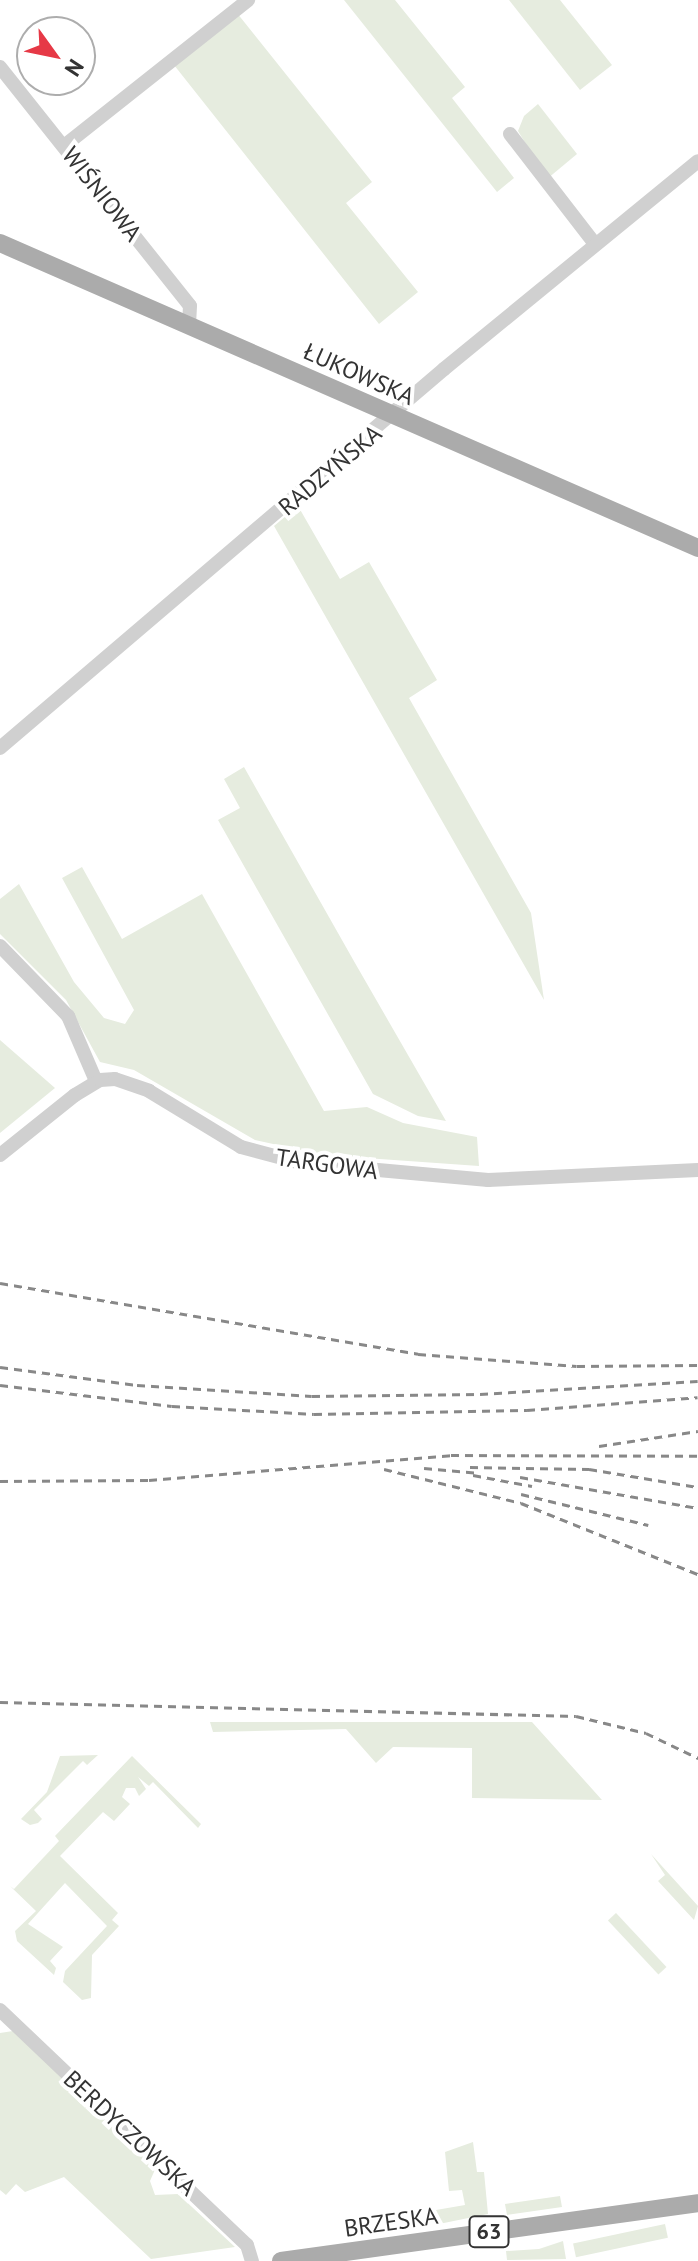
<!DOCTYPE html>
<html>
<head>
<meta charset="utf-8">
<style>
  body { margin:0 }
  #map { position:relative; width:698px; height:2261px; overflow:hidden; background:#fff; font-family:"PT Sans",sans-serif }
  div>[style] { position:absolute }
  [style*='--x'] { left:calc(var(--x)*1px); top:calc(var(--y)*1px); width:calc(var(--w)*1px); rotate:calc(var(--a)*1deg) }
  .green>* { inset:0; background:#e6ecdf; transform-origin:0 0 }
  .minor>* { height:14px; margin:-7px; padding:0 7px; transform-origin:7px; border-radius:7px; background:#d0d0d0 }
  .major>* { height:18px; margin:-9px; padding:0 9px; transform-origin:9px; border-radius:9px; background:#ababab }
  .rail>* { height:3px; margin-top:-1.5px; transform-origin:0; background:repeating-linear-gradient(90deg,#888 0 8px,transparent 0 14px) }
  span { translate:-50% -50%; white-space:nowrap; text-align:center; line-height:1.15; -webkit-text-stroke:8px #fff; paint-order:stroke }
  .shield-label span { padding:2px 6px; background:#fff; border:2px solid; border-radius:6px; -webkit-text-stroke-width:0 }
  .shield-label { font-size:22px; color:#333; font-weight:700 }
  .street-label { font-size:24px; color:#333 }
  .north { position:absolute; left:16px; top:16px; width:80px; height:80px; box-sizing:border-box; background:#fff; border:2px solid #adadad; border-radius:50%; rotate:123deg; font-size:22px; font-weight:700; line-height:32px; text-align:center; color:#333 }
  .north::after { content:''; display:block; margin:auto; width:28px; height:36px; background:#e63946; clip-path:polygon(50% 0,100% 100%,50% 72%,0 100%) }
</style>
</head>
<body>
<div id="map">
  <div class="green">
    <div style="clip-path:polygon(344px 0,395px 0,465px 87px,452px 98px,514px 178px,497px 192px)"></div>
    <div style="clip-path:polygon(509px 0,560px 0,612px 65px,580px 90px)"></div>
    <div style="clip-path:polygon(237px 13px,372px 182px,346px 203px,418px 292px,379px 324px,174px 65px)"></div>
    <div style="clip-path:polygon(538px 104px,577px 154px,547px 179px,518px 131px,524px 116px)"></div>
    <div style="clip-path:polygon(298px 506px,340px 579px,369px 562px,437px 680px,409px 698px,531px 913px,544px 1000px,274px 526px)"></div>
    <div style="clip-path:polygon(244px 767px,355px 963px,446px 1121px,418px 1116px,373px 1094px,218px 820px,240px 808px,224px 779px)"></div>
    <div style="clip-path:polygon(82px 867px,122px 939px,202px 894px,324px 1111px,367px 1107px,403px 1123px,477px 1137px,479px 1166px,323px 1155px,255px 1140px,134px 1070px,100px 1062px,66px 1000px,0 934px,0 899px,19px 884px,74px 982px,104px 1018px,125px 1024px,134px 1010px,62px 878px)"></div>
    <div style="clip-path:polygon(0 1040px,55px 1088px,0 1133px)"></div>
    <div style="clip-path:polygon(210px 1722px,532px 1722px,602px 1800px,472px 1798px,472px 1748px,393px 1747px,376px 1763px,346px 1729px,213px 1732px)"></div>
    <div style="clip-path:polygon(98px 1755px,87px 1765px,83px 1761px,34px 1810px,42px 1819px,38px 1823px,30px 1825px,21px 1819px,47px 1792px,60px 1756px)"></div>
    <div style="clip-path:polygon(132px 1756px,201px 1824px,198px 1828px,153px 1782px,149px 1786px,138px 1777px,146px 1789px,139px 1796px,135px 1788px,126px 1788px,122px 1797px,130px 1804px,114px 1821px,103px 1812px,60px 1856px,118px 1913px,112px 1920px,119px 1926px,92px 1955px,91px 1998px,82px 2000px,63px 1982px,65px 1971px,107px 1926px,65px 1883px,28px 1924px,63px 1947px,50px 1961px,56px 1968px,54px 1975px,17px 1941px,15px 1931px,36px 1911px,10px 1886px,14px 1889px,59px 1841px,55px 1836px)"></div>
    <div style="clip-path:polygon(651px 1854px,698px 1906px,694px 1920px,658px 1881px,665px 1875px)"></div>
    <div style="left:616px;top:1913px;width:74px;height:11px;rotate:47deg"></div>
    <div style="clip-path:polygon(13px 2031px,157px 2165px,150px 2181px,155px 2195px,178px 2194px,235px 2247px,151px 2259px,64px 2177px,25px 2192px,16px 2184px,6px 2195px,0 2190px,0 2033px)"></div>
    <div style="clip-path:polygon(473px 2142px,477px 2172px,484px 2172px,488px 2214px,439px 2224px,436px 2210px,465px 2205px,462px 2190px,449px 2191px,445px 2152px)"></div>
    <div style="clip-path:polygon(502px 2188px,505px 2204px,560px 2196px,562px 2207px,507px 2215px)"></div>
    <div style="left:665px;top:2224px;width:14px;height:94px;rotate:78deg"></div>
    <div style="clip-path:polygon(563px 2241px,566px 2259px,507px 2260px,506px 2251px,539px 2249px)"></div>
  </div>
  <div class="minor">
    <div style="--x:0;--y:67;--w:305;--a:51.5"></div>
    <div style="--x:190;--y:306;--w:19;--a:93"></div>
    <div style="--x:510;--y:134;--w:139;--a:52.3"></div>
    <div style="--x:64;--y:146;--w:235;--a:-38.4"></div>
    <div style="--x:0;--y:748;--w:584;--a:-40.48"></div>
    <div style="--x:444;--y:369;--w:328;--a:-39.3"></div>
    <div style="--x:0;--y:946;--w:98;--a:45.8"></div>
    <div style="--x:68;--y:1016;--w:71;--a:66.7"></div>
    <div style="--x:0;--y:1155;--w:96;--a:-38.7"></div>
    <div style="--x:75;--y:1095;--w:29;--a:-31"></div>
    <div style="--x:100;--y:1080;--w:15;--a:-4"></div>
    <div style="--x:115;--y:1079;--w:36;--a:19"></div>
    <div style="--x:149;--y:1091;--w:108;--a:31.3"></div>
    <div style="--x:241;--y:1147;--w:62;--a:14.9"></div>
    <div style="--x:301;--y:1163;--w:188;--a:5.2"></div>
    <div style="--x:488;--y:1180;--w:210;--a:-2.7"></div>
    <div style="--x:0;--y:2010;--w:341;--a:43.6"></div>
    <div style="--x:247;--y:2245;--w:17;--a:73"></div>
  </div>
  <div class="major">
    <div style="--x:0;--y:243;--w:762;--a:23.6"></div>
    <div style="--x:281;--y:2261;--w:421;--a:-7.9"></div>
  </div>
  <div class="rail">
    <div style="--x:0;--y:1283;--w:424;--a:9.6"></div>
    <div style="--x:418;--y:1354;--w:159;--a:4.3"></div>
    <div style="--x:577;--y:1366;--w:121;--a:-0.5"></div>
    <div style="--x:0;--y:1367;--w:138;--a:7.5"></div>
    <div style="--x:137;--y:1385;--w:175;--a:3.6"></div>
    <div style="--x:312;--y:1396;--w:168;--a:-0.7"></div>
    <div style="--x:480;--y:1394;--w:218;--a:-3.4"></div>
    <div style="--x:0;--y:1385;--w:173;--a:7"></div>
    <div style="--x:172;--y:1406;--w:142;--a:3.2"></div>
    <div style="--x:314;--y:1414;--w:213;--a:-1.1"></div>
    <div style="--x:527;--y:1410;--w:171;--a:-4.3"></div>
    <div style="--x:599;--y:1446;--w:100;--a:-8.6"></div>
    <div style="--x:470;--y:1467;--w:119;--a:1"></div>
    <div style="--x:589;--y:1469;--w:110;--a:9.4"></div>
    <div style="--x:424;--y:1468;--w:56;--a:5.1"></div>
    <div style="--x:384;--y:1469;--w:141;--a:13.9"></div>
    <div style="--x:521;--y:1503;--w:191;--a:21.9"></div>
    <div style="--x:473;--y:1475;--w:60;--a:10.6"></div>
    <div style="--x:520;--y:1477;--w:181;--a:9.9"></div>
    <div style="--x:0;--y:1481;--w:149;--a:-0.4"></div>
    <div style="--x:149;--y:1480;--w:303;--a:-4.7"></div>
    <div style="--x:451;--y:1455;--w:247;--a:0.2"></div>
    <div style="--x:521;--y:1494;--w:131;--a:13.7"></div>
    <div style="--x:0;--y:1702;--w:576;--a:1.39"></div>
    <div style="--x:576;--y:1716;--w:72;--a:13.7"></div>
    <div style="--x:646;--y:1733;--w:58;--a:25.7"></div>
  </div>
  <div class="shield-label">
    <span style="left:489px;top:2232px">63</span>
  </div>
  <div class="street-label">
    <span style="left:102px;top:194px;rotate:52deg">WIŚNIOWA</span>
    <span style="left:359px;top:374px;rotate:24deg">ŁUKOWSKA</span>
    <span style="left:330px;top:470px;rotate:-40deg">RADZYŃSKA</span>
    <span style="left:327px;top:1164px;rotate:8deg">TARGOWA</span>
    <span style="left:130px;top:2133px;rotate:43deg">BERDYCZOWSKA</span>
    <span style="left:391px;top:2222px;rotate:-8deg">BRZESKA</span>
  </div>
  <div class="north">N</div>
</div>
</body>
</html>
